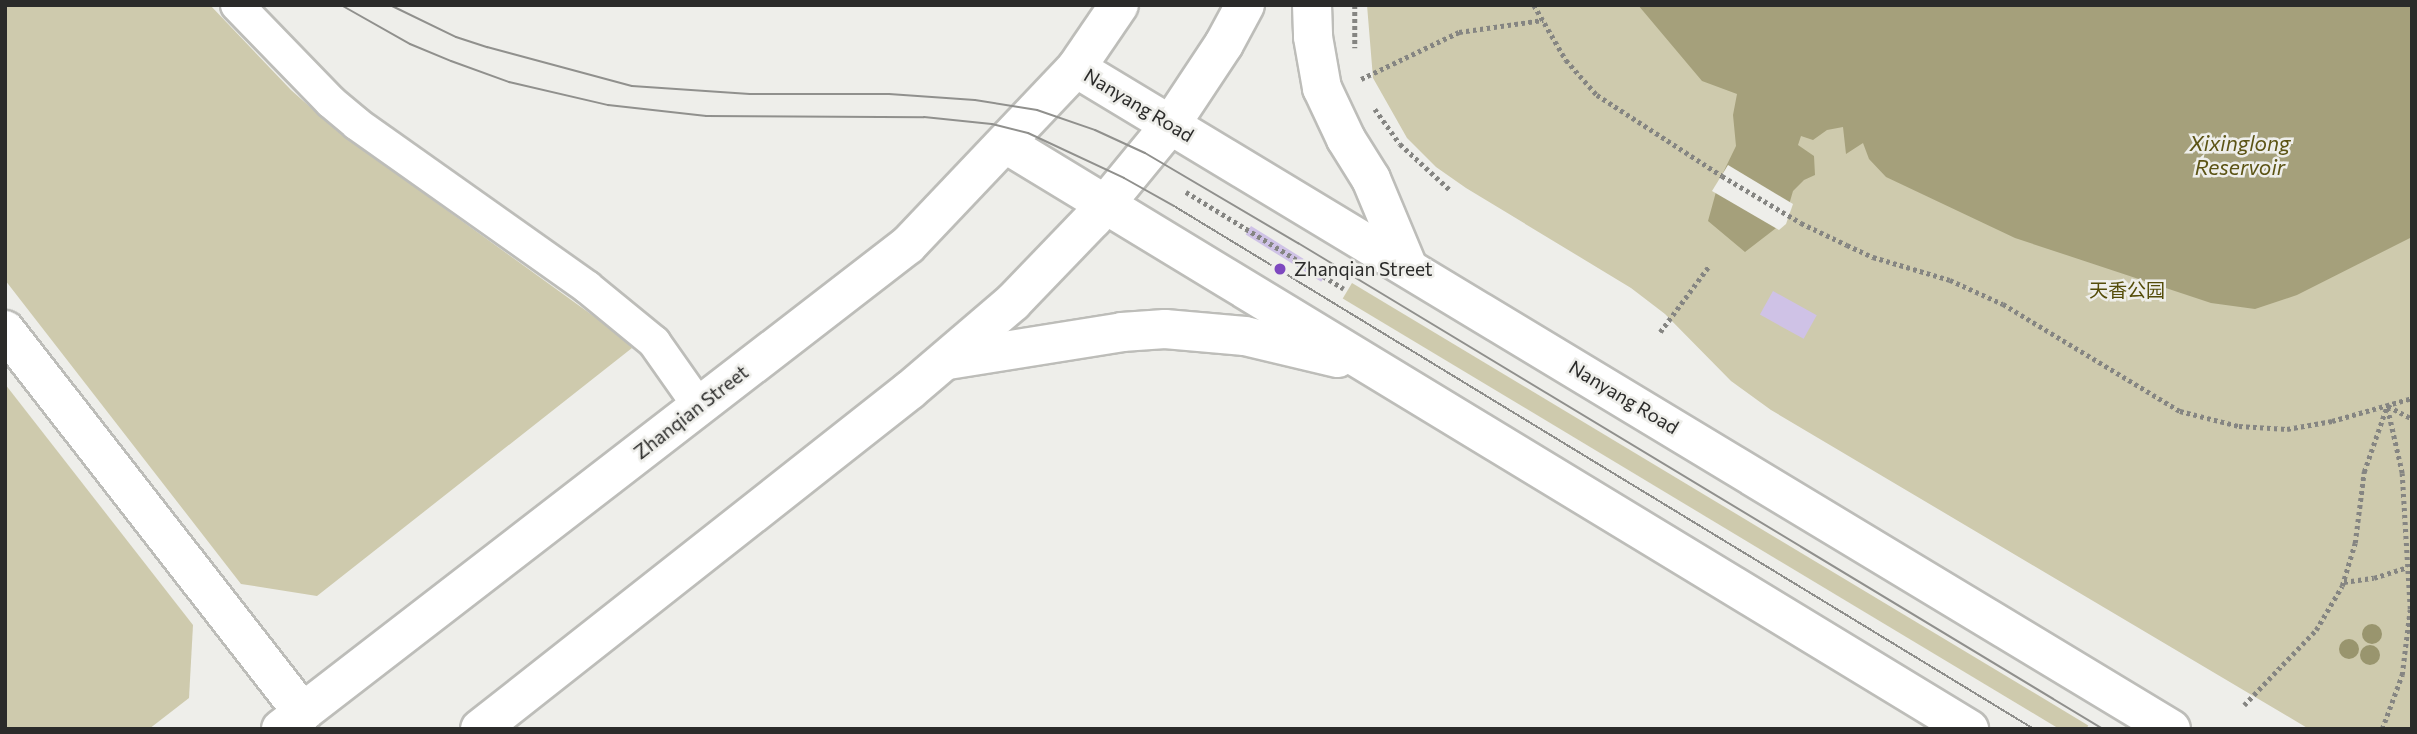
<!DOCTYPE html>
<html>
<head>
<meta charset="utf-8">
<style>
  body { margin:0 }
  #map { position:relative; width:2417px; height:734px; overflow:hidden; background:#eeeeea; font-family:Commissioner,"Noto Sans SC",sans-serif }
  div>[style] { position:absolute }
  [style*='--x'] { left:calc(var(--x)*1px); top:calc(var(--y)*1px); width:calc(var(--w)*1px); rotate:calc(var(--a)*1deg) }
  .green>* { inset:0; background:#cecaad; transform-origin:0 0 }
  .water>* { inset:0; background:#a5a07b }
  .pier>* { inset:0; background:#eeeeea }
  .building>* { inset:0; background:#cfc2e6; transform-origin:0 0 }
  .path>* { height:4.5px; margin-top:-2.25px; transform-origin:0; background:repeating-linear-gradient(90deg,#858582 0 3.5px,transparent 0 7px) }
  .roads { filter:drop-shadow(2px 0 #bdbdb9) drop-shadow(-2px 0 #bdbdb9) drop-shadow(0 2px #bdbdb9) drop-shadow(0 -2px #bdbdb9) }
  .minor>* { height:32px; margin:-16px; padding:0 16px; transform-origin:16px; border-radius:16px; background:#fff }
  .tertiary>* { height:38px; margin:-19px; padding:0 19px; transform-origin:19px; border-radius:19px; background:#fff }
  .secondary>* { height:38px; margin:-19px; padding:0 19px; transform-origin:19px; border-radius:19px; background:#fff }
  .tram>* { height:2px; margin:-1px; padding:0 1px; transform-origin:1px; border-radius:1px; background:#90908d }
  .trees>* { width:20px; height:20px; margin:-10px; border-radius:50%; background:#99956e }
  .dots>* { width:19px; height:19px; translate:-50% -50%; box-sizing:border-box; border:4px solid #eeeeea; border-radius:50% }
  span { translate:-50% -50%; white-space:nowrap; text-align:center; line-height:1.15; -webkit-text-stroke:5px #eeeeea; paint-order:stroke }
  .street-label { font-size:19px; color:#2b2b2a }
  .poi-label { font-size:19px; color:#2b2b2a }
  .left { translate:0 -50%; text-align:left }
  .park-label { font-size:19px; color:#544c09 }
  .water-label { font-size:21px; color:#5c5415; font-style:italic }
  .frame { position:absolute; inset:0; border:7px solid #2b2b2a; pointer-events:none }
</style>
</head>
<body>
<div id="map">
  <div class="green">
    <div style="clip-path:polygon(5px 5px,210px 5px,291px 90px,336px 130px,628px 341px,632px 348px,317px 596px,241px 584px,5px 280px)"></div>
    <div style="clip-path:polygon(1367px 5px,2412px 5px,2412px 729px,2309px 729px,1771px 410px,1731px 381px,1665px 314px,1631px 288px,1466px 188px,1436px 167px,1407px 138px,1373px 78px)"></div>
    <div style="left:1352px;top:283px;width:859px;height:18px;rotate:31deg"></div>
    <div style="clip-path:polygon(5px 384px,193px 625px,189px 698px,149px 729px,5px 729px)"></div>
  </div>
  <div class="water">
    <div style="clip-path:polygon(1638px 5px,2412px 5px,2412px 237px,2297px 295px,2255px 309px,2211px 303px,2015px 238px,1886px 177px,1869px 159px,1863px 143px,1846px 154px,1843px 127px,1827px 130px,1813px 140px,1801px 136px,1798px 145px,1814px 156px,1815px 175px,1804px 180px,1793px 191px,1784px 222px,1745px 252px,1708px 221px,1719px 181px,1736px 146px,1733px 115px,1737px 94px,1702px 81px)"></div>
  </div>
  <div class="pier">
    <div style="clip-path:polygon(1728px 165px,1793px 204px,1786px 224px,1779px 230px,1712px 191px)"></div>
  </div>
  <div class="building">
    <div style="left:1251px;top:226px;width:89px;height:10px;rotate:32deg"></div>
    <div style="left:1773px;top:291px;width:50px;height:27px;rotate:29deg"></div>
  </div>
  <div class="path">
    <div style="--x:1355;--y:5;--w:43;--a:90"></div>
    <div style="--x:1534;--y:5;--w:64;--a:59.8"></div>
    <div style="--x:1566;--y:60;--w:47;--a:48.5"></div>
    <div style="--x:1597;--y:95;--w:149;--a:32.9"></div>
    <div style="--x:1722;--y:176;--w:92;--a:30.7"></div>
    <div style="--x:1801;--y:223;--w:51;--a:25.6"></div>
    <div style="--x:1847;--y:245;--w:29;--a:25"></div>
    <div style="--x:1873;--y:257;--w:80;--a:16.6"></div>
    <div style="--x:1950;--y:280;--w:58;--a:24.4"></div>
    <div style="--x:2003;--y:304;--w:207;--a:31.2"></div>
    <div style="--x:2180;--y:411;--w:61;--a:14.3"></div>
    <div style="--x:2239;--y:426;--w:48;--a:3.6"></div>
    <div style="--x:2287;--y:429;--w:46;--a:-10.1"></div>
    <div style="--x:2332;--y:421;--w:83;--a:-16"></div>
    <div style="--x:1361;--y:79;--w:109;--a:-25.6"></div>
    <div style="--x:1459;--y:32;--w:85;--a:-8.1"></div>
    <div style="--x:1375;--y:109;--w:43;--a:54.5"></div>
    <div style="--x:1400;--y:144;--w:68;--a:42.6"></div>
    <div style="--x:1186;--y:192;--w:185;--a:31.5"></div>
    <div style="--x:1660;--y:332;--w:82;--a:-53.4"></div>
    <div style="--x:2388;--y:406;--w:27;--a:28"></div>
    <div style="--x:2344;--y:582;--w:30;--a:-8"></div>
    <div style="--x:2374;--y:578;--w:35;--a:-18"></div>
    <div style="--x:2244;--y:705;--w:104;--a:-46.2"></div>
    <div style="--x:2316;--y:630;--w:51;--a:-59.4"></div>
    <div style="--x:2342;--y:586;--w:45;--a:-73.2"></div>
    <div style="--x:2355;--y:543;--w:72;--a:-82.8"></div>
    <div style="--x:2364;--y:472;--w:70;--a:-70.8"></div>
    <div style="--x:2382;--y:729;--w:58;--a:-69.7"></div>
    <div style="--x:2402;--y:675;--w:66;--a:-83.1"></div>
    <div style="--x:2410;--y:609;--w:136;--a:-93.4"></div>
    <div style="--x:2402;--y:473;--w:68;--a:-102.8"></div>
  </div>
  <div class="roads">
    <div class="minor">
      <div style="--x:237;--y:5;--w:135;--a:45.9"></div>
      <div style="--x:331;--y:102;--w:34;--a:40"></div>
      <div style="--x:357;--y:124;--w:282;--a:35.3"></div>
      <div style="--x:587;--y:287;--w:87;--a:39.4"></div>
      <div style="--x:654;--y:342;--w:78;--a:54.9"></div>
    </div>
    <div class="tertiary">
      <div style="--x:5;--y:330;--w:485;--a:52.1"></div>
    </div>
    <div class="secondary">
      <div style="--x:1312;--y:5;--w:32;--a:88"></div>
      <div style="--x:1313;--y:37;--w:52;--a:80"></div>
      <div style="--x:1322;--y:88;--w:56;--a:64.8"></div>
      <div style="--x:1346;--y:139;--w:47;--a:58"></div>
      <div style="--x:1371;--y:179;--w:93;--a:67.3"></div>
      <div style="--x:1076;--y:68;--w:1279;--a:31.12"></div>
      <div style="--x:1006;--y:144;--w:1127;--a:31.28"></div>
      <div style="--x:948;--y:360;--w:176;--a:-9.1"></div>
      <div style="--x:1122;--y:332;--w:43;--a:-4"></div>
      <div style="--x:1165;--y:329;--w:80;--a:5"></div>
      <div style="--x:1245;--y:336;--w:95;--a:13.4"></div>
      <div style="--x:281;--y:729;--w:792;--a:-37.67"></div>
      <div style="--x:908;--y:245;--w:244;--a:-46.5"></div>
      <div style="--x:1076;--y:68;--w:76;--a:-55.7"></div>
      <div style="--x:480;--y:729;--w:548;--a:-38.25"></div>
      <div style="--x:910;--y:390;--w:135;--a:-40.5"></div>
      <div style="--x:1013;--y:302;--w:115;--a:-46.1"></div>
      <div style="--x:1093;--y:219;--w:123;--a:-50.6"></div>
      <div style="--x:1171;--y:124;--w:96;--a:-56.5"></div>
      <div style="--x:1224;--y:44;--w:44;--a:-61.7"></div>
    </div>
  </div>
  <div class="tram">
    <div style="--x:341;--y:5;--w:79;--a:29.5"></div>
    <div style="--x:410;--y:44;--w:44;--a:22.5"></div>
    <div style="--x:451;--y:61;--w:62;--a:19.9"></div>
    <div style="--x:509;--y:82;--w:102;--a:13.1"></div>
    <div style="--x:608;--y:105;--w:99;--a:6.4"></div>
    <div style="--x:706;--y:116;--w:218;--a:0.3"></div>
    <div style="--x:924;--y:117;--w:68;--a:5.9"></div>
    <div style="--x:992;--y:124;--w:37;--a:14"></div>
    <div style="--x:1028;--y:133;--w:106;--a:25.1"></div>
    <div style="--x:1124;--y:178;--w:57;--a:29.2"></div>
    <div style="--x:1174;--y:206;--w:1007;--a:31.31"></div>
    <div style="--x:390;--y:5;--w:73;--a:25.9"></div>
    <div style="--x:456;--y:37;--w:33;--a:18"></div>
    <div style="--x:487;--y:47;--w:150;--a:15.1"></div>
    <div style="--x:632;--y:86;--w:118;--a:3.9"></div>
    <div style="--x:750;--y:94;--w:139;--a:0"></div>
    <div style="--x:889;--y:94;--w:86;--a:4"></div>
    <div style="--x:975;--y:100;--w:63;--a:9.2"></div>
    <div style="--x:1037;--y:110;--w:61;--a:19"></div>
    <div style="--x:1095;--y:130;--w:55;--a:24.7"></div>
    <div style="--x:1145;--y:153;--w:178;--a:30.5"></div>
    <div style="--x:1298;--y:243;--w:940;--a:31.12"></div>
  </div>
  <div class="trees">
    <div style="left:2372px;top:634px"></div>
    <div style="left:2349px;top:649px"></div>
    <div style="left:2370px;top:655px"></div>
  </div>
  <div class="dots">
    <div style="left:1280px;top:269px;background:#7e48bf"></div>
  </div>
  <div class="street-label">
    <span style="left:1139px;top:105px;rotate:31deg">Nanyang Road</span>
    <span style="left:1624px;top:397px;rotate:31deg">Nanyang Road</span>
    <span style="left:691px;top:412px;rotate:-38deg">Zhanqian Street</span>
  </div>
  <div class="poi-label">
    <span class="left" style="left:1294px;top:269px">Zhanqian Street</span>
  </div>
  <div class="park-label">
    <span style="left:2127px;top:290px">天香公园</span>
  </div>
  <div class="water-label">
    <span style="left:2240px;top:155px">Xixinglong<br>Reservoir</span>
  </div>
  <div class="frame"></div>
</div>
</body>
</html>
